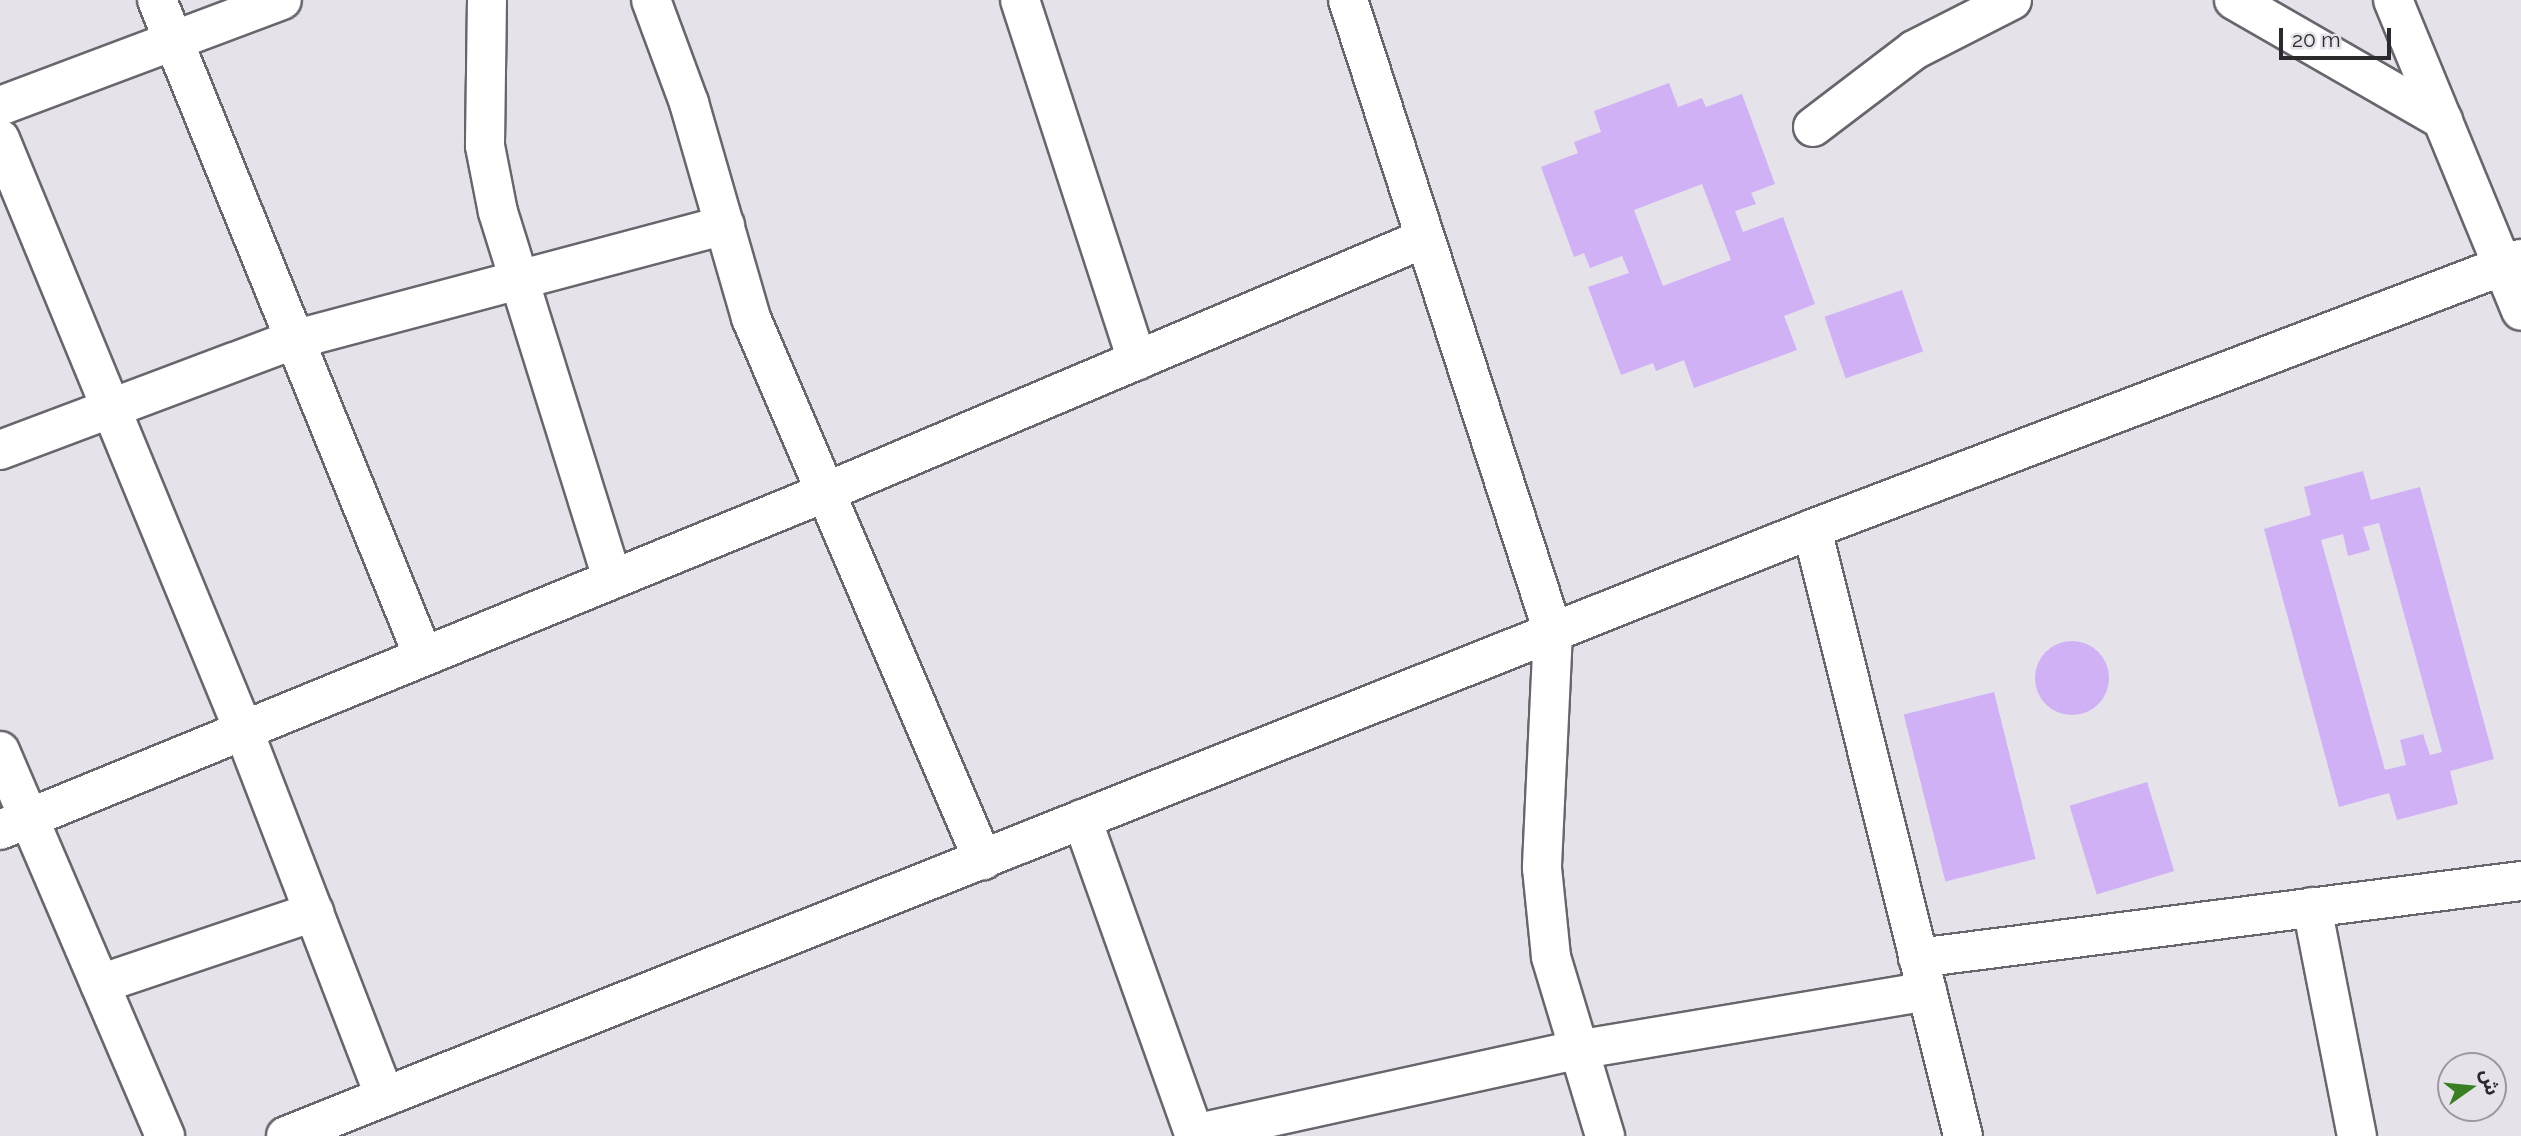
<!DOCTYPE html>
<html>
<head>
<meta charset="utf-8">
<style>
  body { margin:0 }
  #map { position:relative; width:2521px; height:1136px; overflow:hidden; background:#e5e2ea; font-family:Raleway,"Noto Sans Arabic",sans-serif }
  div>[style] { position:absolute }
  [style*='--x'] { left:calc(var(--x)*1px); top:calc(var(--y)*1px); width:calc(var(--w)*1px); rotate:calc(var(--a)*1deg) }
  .building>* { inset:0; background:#d0b1f6; transform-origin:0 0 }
  .round { border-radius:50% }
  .roads { filter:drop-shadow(2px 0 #68656c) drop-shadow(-2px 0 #68656c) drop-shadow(0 2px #68656c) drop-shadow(0 -2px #68656c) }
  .minor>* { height:38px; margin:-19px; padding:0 19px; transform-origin:19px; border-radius:19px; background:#fff }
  span { translate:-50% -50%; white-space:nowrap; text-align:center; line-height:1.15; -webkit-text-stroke:5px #e5e2ea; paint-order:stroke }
  .north { position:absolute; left:2437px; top:1052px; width:70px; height:70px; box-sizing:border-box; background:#e5e2ea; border:2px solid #9b989e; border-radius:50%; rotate:75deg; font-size:19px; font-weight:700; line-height:28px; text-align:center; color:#2c2a2d }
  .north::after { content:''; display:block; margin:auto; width:24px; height:32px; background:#3b7f23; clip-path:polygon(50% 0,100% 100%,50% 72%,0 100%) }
  .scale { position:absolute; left:2279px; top:28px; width:112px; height:32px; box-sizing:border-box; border:4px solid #2c2a2d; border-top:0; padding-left:9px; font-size:21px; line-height:24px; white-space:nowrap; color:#2c2a2d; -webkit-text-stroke:5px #e5e2ea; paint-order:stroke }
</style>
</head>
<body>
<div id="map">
  <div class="building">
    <div style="clip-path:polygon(evenodd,1669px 83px,1678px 107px,1702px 98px,1706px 107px,1742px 94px,1775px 184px,1751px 193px,1756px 204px,1735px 211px,1743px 232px,1783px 217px,1815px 304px,1784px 316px,1797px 350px,1694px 388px,1684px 360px,1656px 371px,1653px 363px,1621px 375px,1588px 287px,1629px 273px,1622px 256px,1590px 268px,1584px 253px,1574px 257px,1541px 167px,1578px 153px,1574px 142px,1601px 132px,1594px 111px,1669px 83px,1702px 184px,1731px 260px,1663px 286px,1634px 210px,1702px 184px)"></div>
    <div style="left:1902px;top:290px;width:65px;height:82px;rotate:71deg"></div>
    <div style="clip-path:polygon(evenodd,2363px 471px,2371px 500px,2420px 487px,2494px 759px,2450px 771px,2458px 804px,2397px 820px,2389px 793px,2339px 807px,2264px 529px,2311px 515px,2304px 487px,2363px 471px,2379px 523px,2442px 752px,2430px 755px,2423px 734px,2400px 740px,2406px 765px,2385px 770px,2321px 540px,2343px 534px,2348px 556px,2370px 550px,2363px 527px,2379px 523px)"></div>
    <div class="round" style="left:2035px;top:641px;width:74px;height:74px"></div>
    <div style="left:1994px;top:692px;width:172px;height:93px;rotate:76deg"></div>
    <div style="left:2147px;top:782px;width:93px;height:81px;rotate:73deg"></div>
  </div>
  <div class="roads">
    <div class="minor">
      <div style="--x:157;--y:0;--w:705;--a:67.91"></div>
      <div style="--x:487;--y:0;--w:146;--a:90.8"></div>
      <div style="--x:485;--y:146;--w:67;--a:78.9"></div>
      <div style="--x:498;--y:212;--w:383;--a:72.7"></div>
      <div style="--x:651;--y:0;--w:110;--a:69.7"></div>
      <div style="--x:689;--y:103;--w:224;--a:73.9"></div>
      <div style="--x:751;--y:318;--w:590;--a:66.83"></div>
      <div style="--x:1020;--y:0;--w:379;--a:72"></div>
      <div style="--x:1348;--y:0;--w:664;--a:72.03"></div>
      <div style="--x:1553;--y:632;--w:236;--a:92.7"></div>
      <div style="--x:1542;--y:868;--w:89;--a:84.2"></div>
      <div style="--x:1551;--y:957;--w:187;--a:73.2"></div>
      <div style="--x:2234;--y:0;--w:241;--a:29.9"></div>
      <div style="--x:2393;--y:0;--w:336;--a:67.6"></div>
      <div style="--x:0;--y:106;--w:301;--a:-20.6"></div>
      <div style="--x:1813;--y:127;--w:127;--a:-37.3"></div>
      <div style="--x:1914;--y:50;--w:110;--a:-27"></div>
      <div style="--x:0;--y:139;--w:638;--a:67.61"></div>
      <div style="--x:243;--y:729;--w:394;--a:68.9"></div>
      <div style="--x:0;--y:450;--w:313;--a:-20.6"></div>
      <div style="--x:293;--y:340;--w:447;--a:-14.9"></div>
      <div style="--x:1812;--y:529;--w:625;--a:76.03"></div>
      <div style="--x:0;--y:751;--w:419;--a:66.8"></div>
      <div style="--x:1082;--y:819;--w:337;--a:70.4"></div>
      <div style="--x:0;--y:830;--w:892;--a:-22.25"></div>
      <div style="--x:826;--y:492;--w:648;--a:-22.97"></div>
      <div style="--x:2312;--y:907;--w:233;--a:78.9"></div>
      <div style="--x:1918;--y:958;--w:608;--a:-7.28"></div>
      <div style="--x:100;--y:984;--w:226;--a:-18.6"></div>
      <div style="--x:1194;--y:1134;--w:391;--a:-12.4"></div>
      <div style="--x:1576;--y:1050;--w:356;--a:-9.5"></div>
      <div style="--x:286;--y:1136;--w:1642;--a:-21.69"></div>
      <div style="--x:1812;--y:529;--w:759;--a:-20.85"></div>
    </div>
  </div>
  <div class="north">ش</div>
  <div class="scale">20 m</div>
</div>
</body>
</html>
